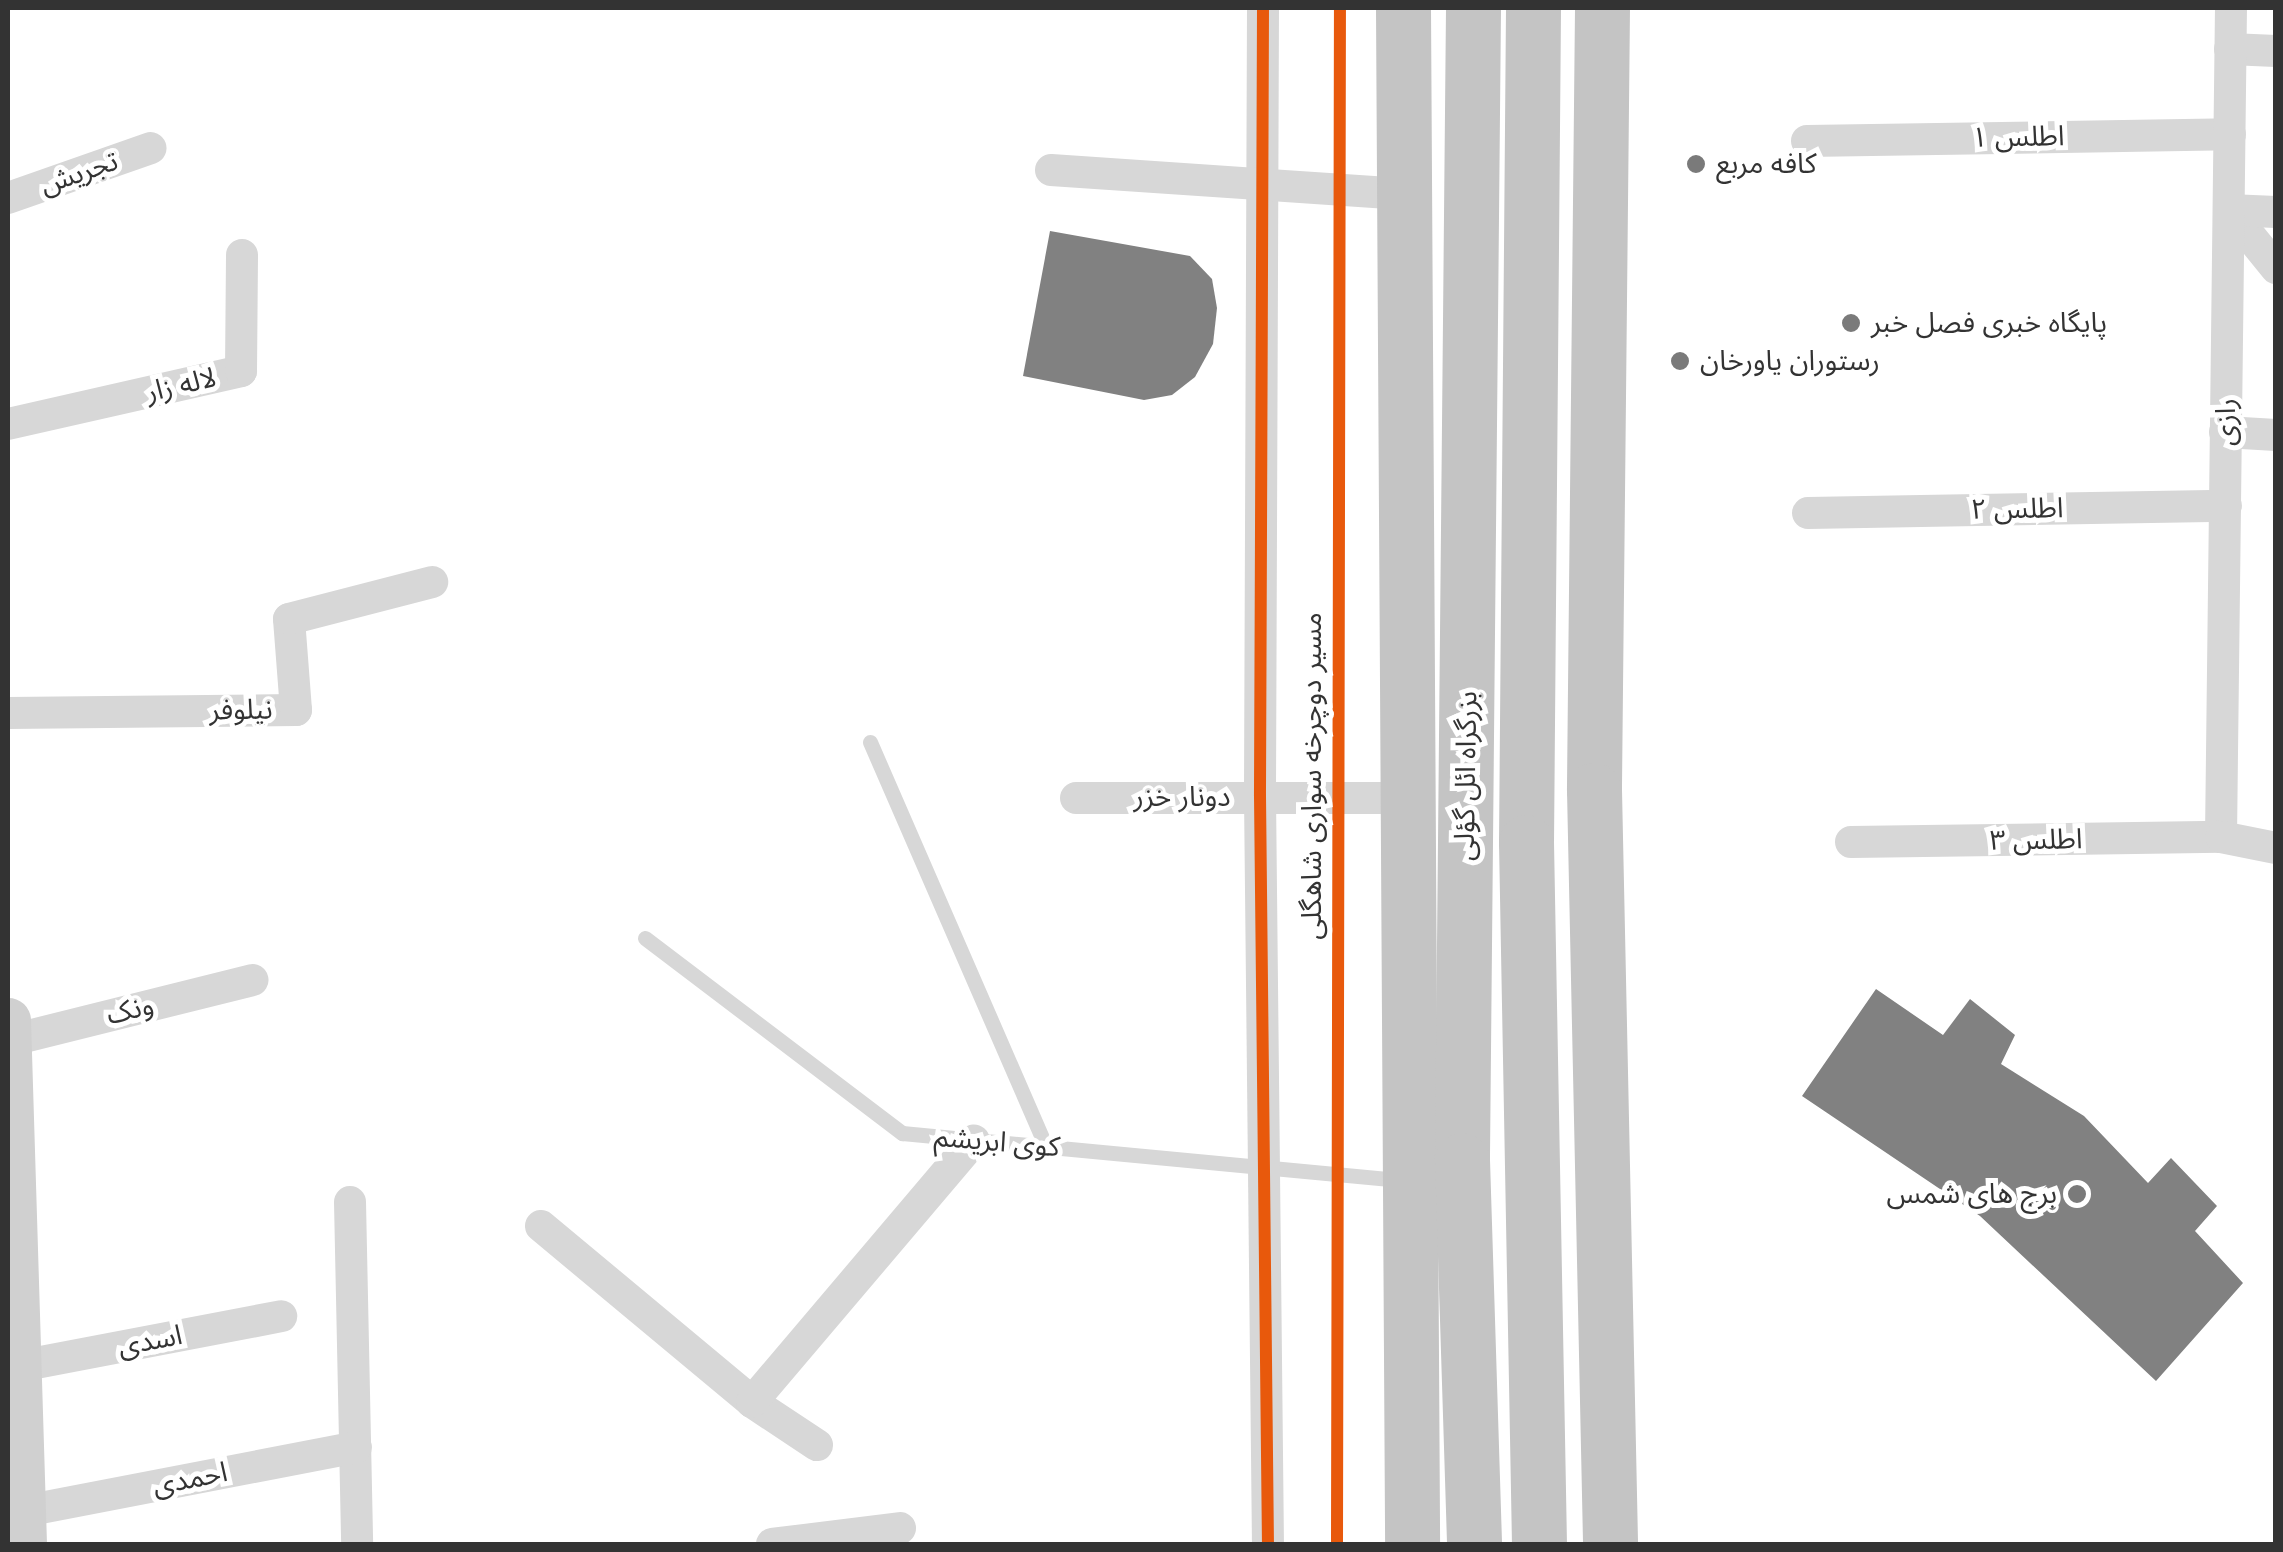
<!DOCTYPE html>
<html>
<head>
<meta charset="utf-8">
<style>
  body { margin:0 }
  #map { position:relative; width:2283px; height:1552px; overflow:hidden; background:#fff; font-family:"Fira Sans","Noto Sans Arabic",sans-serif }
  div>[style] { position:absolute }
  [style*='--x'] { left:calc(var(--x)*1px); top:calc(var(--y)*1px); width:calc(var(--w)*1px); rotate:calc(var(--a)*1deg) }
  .building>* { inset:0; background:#818181 }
  .lane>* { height:15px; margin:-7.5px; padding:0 7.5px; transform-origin:7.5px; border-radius:7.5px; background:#d7d7d7 }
  .street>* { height:32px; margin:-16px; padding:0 16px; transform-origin:16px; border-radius:16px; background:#d7d7d7 }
  .secondary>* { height:45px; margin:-22.5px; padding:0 22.5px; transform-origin:22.5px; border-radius:22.5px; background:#d0d0d0 }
  .highway>* { height:55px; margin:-27.5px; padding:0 27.5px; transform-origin:27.5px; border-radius:27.5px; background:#c4c4c4 }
  .cycleway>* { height:12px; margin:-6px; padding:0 6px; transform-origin:6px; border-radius:6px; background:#e8590c }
  .dots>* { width:28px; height:28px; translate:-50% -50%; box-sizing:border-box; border:5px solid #fff; border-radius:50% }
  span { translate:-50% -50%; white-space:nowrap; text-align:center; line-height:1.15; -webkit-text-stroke:10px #fff; paint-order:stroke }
  .street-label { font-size:28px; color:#333 }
  .poi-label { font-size:28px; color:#333 }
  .left { translate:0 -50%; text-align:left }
  .right { translate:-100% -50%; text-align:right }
  .frame { position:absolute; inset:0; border:10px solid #333; pointer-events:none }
</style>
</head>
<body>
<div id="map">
  <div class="building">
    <div style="clip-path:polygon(1050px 231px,1190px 256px,1212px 279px,1217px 308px,1213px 344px,1195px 377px,1172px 395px,1144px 400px,1023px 376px)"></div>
    <div style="clip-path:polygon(1876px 989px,1943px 1035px,1970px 999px,2015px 1035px,2001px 1064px,2084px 1116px,2148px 1183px,2171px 1158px,2217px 1206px,2195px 1231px,2243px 1283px,2156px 1381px,1980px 1216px,1802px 1096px)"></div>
  </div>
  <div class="lane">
    <div style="--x:870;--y:742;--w:441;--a:66.5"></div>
    <div style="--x:645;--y:938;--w:323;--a:37.2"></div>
    <div style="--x:902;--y:1133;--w:498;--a:5.4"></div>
  </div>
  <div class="street">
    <div style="--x:1263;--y:8;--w:788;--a:90.22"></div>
    <div style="--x:1260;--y:796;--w:748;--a:89.39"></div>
    <div style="--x:2230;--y:49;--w:46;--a:2.5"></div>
    <div style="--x:1807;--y:141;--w:423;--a:-0.9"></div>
    <div style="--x:1051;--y:170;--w:353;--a:3.9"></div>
    <div style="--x:8;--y:198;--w:151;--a:-19.3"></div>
    <div style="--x:2229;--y:210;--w:75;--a:51"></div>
    <div style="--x:2229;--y:210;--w:47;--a:2.4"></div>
    <div style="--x:8;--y:424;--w:239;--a:-12.8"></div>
    <div style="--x:241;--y:371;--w:116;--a:-89.5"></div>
    <div style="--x:2225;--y:432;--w:51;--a:3.4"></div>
    <div style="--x:1808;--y:513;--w:418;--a:-1"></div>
    <div style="--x:8;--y:713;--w:288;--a:-0.6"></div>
    <div style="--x:296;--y:710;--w:91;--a:-94.4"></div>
    <div style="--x:289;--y:619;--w:148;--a:-14.5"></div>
    <div style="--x:1076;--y:798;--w:332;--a:0"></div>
    <div style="--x:2221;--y:837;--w:829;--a:-89.31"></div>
    <div style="--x:1851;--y:842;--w:370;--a:-0.8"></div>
    <div style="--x:2221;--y:837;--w:56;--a:11.3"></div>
    <div style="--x:8;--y:1041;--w:252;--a:-14"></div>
    <div style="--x:350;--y:1202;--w:342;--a:88.8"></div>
    <div style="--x:541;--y:1226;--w:275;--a:39.8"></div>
    <div style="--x:752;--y:1402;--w:78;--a:33.5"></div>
    <div style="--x:20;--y:1366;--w:266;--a:-10.8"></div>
    <div style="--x:752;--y:1402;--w:343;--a:-49.7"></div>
    <div style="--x:25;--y:1511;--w:337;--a:-10.9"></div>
    <div style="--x:772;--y:1544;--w:129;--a:-7.1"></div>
  </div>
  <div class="secondary">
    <div style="--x:8;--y:1020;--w:524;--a:88.25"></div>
  </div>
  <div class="highway">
    <div style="--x:1403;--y:8;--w:1536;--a:89.66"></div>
    <div style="--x:1473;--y:8;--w:1152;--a:90.55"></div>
    <div style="--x:1462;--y:1160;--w:384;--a:88.2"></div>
    <div style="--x:1533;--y:8;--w:834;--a:90.48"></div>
    <div style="--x:1526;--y:842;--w:702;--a:88.94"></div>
    <div style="--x:1602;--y:8;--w:782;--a:90.59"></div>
    <div style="--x:1594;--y:790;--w:754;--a:88.78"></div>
  </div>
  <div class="cycleway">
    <div style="--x:1263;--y:8;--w:788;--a:90.22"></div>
    <div style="--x:1260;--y:796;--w:748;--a:89.39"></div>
    <div style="--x:1337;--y:1544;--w:1536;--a:-89.89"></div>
  </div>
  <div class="dots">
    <div style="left:1696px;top:164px;background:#7a7a7a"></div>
    <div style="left:1851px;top:323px;background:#7a7a7a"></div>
    <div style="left:1680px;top:361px;background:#7a7a7a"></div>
    <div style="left:2077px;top:1194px;background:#7a7a7a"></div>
  </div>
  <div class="street-label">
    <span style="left:2018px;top:137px;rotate:-1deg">اطلس ۱</span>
    <span style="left:79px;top:173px;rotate:-19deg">تجریش</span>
    <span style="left:181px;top:385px;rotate:-13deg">لاله زار</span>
    <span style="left:2226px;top:422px;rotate:-90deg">رازی</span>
    <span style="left:2017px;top:509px;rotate:-1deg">اطلس ۲</span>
    <span style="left:241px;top:710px;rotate:-1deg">نیلوفر</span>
    <span style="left:1312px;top:776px;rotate:-90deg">مسیر دوچرخه سواری شاهگلی</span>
    <span style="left:1466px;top:776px;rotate:-89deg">بزرگراه ائل گؤلی</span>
    <span style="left:1182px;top:797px">دونار خزر</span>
    <span style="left:2036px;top:840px;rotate:-1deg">اطلس ۳</span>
    <span style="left:130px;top:1010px;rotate:-14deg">ونک</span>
    <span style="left:997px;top:1142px;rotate:5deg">کوی ابریشم</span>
    <span style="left:150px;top:1341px;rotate:-11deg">اسدی</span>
    <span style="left:190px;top:1479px;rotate:-11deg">احمدی</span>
  </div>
  <div class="poi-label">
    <span class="left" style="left:1716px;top:164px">کافه مربع</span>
    <span class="left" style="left:1871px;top:323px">پایگاه خبری فصل خبر</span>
    <span class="left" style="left:1700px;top:361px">رستوران یاورخان</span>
    <span class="right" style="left:2057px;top:1194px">برج های شمس</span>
  </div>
  <div class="frame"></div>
</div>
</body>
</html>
